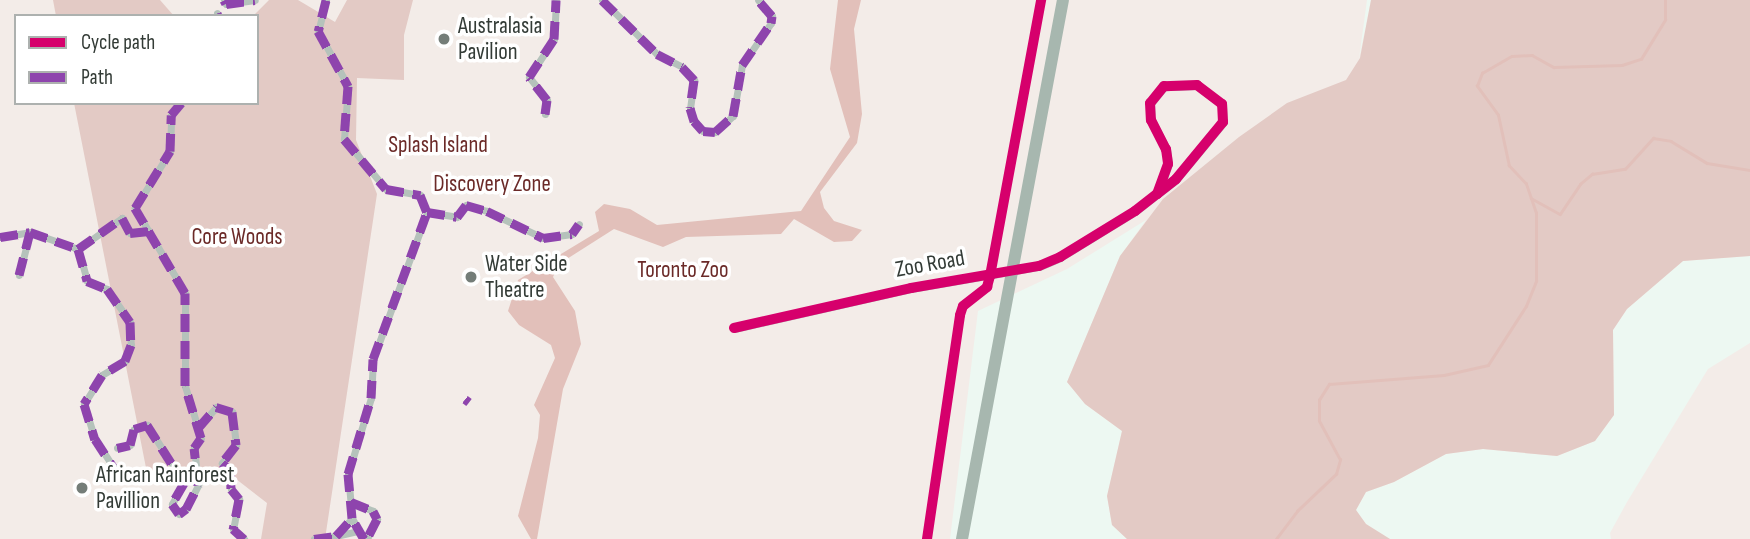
<!DOCTYPE html>
<html>
<head>
<meta charset="utf-8">
<style>
  body { margin:0 }
  #map { position:relative; width:1750px; height:539px; overflow:hidden; background:#edf8f2; font-family:"Sofia Sans Condensed",sans-serif }
  div>[style] { position:absolute }
  [style*='--x'] { left:calc(var(--x)*1px); top:calc(var(--y)*1px); width:calc(var(--w)*1px); rotate:calc(var(--a)*1deg) }
  .green>* { inset:0; background:#f3ece8 }
  .forest>* { inset:0; background:#e3cac5 }
  .water>* { inset:0; background:#e2c0ba }
  .stream>* { height:2.5px; margin:-1.25px; padding:0 1.25px; transform-origin:1.25px; border-radius:1.25px; background:#e2c0ba }
  .pedestrian-tunnel>* { height:7px; margin-top:-3.5px; transform-origin:0; background:repeating-linear-gradient(90deg,#c8d2cc 0 7px,transparent 0 10.5px) }
  .pedestrian>* { height:7px; margin:-3.5px; padding:0 3.5px; transform-origin:3.5px; border-radius:3.5px; background:#b5c2bb }
  .minor>* { height:9px; margin:-4.5px; padding:0 4.5px; transform-origin:4.5px; border-radius:4.5px; background:#b5c2bb }
  .secondary>* { height:12px; margin:-6px; padding:0 6px; transform-origin:6px; border-radius:6px; background:#a7b7af }
  .quiet>* { height:9px; margin-top:-4.5px; transform-origin:0; background:repeating-linear-gradient(90deg,#8e44ad 0 18px,transparent 0 27px) }
  .cycleway>* { height:10px; margin:-5px; padding:0 5px; transform-origin:5px; border-radius:5px; background:#d6006c }
  .dots>* { width:19px; height:19px; translate:-50% -50%; box-sizing:border-box; border:4px solid #fff; border-radius:50% }
  span { translate:-50% -50%; white-space:nowrap; text-align:center; line-height:1.15; -webkit-text-stroke:7px #fff; paint-order:stroke }
  .poi-label { font-size:23px; color:#333b36 }
  .left { translate:0 -50%; text-align:left }
  .park-label { font-size:23px; color:#6b2a28 }
  .street-label { font-size:23px; color:#333b36 }
  .legend { position:absolute; left:14px; top:14px; width:245px; height:91px; box-sizing:border-box; background:#fff; border:2px solid #adb1af; margin:0; padding:9px 12px; list-style:none; font-size:21px; color:#333b36 }
  .legend li { display:flex; align-items:center; gap:14px; height:35px }
  .legend b { width:35px; border:2px solid #adb1af }
</style>
</head>
<body>
<div id="map">
  <div class="green">
    <div style="clip-path:polygon(evenodd,0 0,1367px 0,1359px 59px,1371px 0,1750px 0,1750px 256px,1683px 261px,1627px 309px,1613px 330px,1614px 415px,1595px 441px,1557px 456px,1483px 449px,1446px 454px,1394px 482px,1366px 492px,1356px 510px,1366px 524px,1390px 539px,1127px 539px,1112px 525px,1107px 496px,1122px 431px,1085px 404px,1067px 382px,1120px 256px,1146px 220px,1067px 269px,978px 311px,950px 539px,0 539px,0 0,16px 16px,257px 16px,257px 103px,16px 103px,16px 16px)"></div>
    <div style="clip-path:polygon(1750px 343px,1750px 539px,1611px 539px,1610px 533px,1627px 502px,1708px 369px)"></div>
  </div>
  <div class="forest">
    <div style="clip-path:polygon(53px 0,160px 0,174px 16px,56px 16px)"></div>
    <div style="clip-path:polygon(269px 0,298px 0,335px 22px,347px 0,413px 0,404px 35px,404px 80px,357px 78px,356px 140px,377px 194px,325px 539px,261px 539px,267px 503px,227px 472px,149px 483px,74px 103px,257px 103px,257px 16px,253px 16px)"></div>
    <div style="clip-path:polygon(1371px 0,1750px 0,1750px 256px,1683px 261px,1627px 309px,1613px 330px,1614px 415px,1595px 441px,1557px 456px,1483px 449px,1446px 454px,1394px 482px,1366px 492px,1356px 510px,1366px 524px,1390px 539px,1127px 539px,1112px 525px,1107px 496px,1122px 431px,1085px 404px,1067px 382px,1120px 256px,1163px 199px,1239px 137px,1287px 103px,1346px 80px,1360px 58px)"></div>
  </div>
  <div class="water">
    <div style="clip-path:polygon(838px 0,861px 0,854px 29px,862px 114px,857px 143px,820px 192px,824px 208px,834px 221px,862px 230px,852px 241px,834px 242px,794px 219px,781px 234px,686px 237px,663px 247px,614px 229px,559px 264px,553px 277px,575px 311px,581px 344px,563px 389px,537px 539px,531px 539px,518px 516px,538px 438px,540px 415px,534px 405px,555px 358px,551px 345px,519px 325px,508px 311px,518px 280px,599px 231px,595px 212px,604px 204px,630px 209px,657px 225px,801px 211px,850px 137px,830px 69px)"></div>
  </div>
  <div class="stream">
    <div style="--x:1531;--y:198;--w:33;--a:29"></div>
    <div style="--x:1560;--y:214;--w:36;--a:-56"></div>
    <div style="--x:1580;--y:184;--w:16;--a:-40"></div>
    <div style="--x:1592;--y:174;--w:33;--a:-9"></div>
    <div style="--x:1625;--y:169;--w:42;--a:-47.9"></div>
    <div style="--x:1653;--y:138;--w:18;--a:9"></div>
    <div style="--x:1671;--y:141;--w:42;--a:31.4"></div>
    <div style="--x:1707;--y:163;--w:44;--a:9.2"></div>
    <div style="--x:1276;--y:539;--w:35;--a:-53"></div>
    <div style="--x:1297;--y:511;--w:54;--a:-43.5"></div>
    <div style="--x:1336;--y:474;--w:15;--a:-74"></div>
    <div style="--x:1340;--y:460;--w:44;--a:-118.3"></div>
    <div style="--x:1319;--y:421;--w:21;--a:-90"></div>
    <div style="--x:1319;--y:400;--w:19;--a:-58"></div>
    <div style="--x:1329;--y:384;--w:115;--a:-4.5"></div>
    <div style="--x:1444;--y:375;--w:45;--a:-12.8"></div>
    <div style="--x:1488;--y:365;--w:70;--a:-57.2"></div>
    <div style="--x:1526;--y:306;--w:27;--a:-68"></div>
    <div style="--x:1536;--y:281;--w:68;--a:-90"></div>
    <div style="--x:1536;--y:213;--w:31;--a:-109"></div>
    <div style="--x:1526;--y:184;--w:25;--a:-133"></div>
    <div style="--x:1509;--y:166;--w:52;--a:-102.2"></div>
    <div style="--x:1498;--y:115;--w:36;--a:-126"></div>
    <div style="--x:1477;--y:86;--w:14;--a:-69"></div>
    <div style="--x:1482;--y:73;--w:34;--a:-30"></div>
    <div style="--x:1512;--y:56;--w:20;--a:-3"></div>
    <div style="--x:1532;--y:55;--w:25;--a:29"></div>
    <div style="--x:1554;--y:67;--w:68;--a:-1.7"></div>
    <div style="--x:1622;--y:65;--w:20;--a:-18"></div>
    <div style="--x:1641;--y:59;--w:46;--a:-58.4"></div>
    <div style="--x:1665;--y:20;--w:20;--a:-90"></div>
  </div>
  <div class="pedestrian-tunnel">
    <div style="--x:465;--y:399;--w:5;--a:37"></div>
  </div>
  <div class="pedestrian">
    <div style="--x:224;--y:0;--w:4;--a:63"></div>
    <div style="--x:226;--y:4;--w:29;--a:-8"></div>
    <div style="--x:326;--y:0;--w:32;--a:104"></div>
    <div style="--x:318;--y:31;--w:63;--a:61.4"></div>
    <div style="--x:348;--y:86;--w:53;--a:94.3"></div>
    <div style="--x:344;--y:139;--w:65;--a:50"></div>
    <div style="--x:386;--y:189;--w:35;--a:10"></div>
    <div style="--x:420;--y:195;--w:18;--a:68"></div>
    <div style="--x:427;--y:212;--w:30;--a:9"></div>
    <div style="--x:457;--y:217;--w:15;--a:-53"></div>
    <div style="--x:466;--y:205;--w:22;--a:16"></div>
    <div style="--x:487;--y:211;--w:62;--a:25.7"></div>
    <div style="--x:543;--y:238;--w:29;--a:-8"></div>
    <div style="--x:572;--y:234;--w:12;--a:-55"></div>
    <div style="--x:602;--y:0;--w:77;--a:44.5"></div>
    <div style="--x:657;--y:54;--w:28;--a:27"></div>
    <div style="--x:682;--y:67;--w:18;--a:47"></div>
    <div style="--x:694;--y:80;--w:28;--a:98"></div>
    <div style="--x:690;--y:108;--w:14;--a:73"></div>
    <div style="--x:694;--y:121;--w:13;--a:48"></div>
    <div style="--x:703;--y:131;--w:12;--a:5"></div>
    <div style="--x:715;--y:132;--w:24;--a:-42"></div>
    <div style="--x:733;--y:116;--w:52;--a:-80"></div>
    <div style="--x:742;--y:65;--w:51;--a:-55.4"></div>
    <div style="--x:771;--y:23;--w:7;--a:-82"></div>
    <div style="--x:772;--y:16;--w:21;--a:-131"></div>
    <div style="--x:217;--y:13;--w:3;--a:72"></div>
    <div style="--x:545;--y:114;--w:14;--a:-82"></div>
    <div style="--x:547;--y:100;--w:29;--a:-128"></div>
    <div style="--x:529;--y:77;--w:45;--a:-56.7"></div>
    <div style="--x:554;--y:39;--w:39;--a:-87"></div>
    <div style="--x:0;--y:237;--w:30;--a:-9"></div>
    <div style="--x:30;--y:232;--w:51;--a:19.5"></div>
    <div style="--x:78;--y:249;--w:33;--a:74"></div>
    <div style="--x:87;--y:281;--w:22;--a:22"></div>
    <div style="--x:107;--y:289;--w:40;--a:55.1"></div>
    <div style="--x:130;--y:322;--w:23;--a:88"></div>
    <div style="--x:131;--y:345;--w:17;--a:111"></div>
    <div style="--x:125;--y:361;--w:27;--a:149"></div>
    <div style="--x:102;--y:375;--w:34;--a:122"></div>
    <div style="--x:84;--y:404;--w:37;--a:73"></div>
    <div style="--x:95;--y:439;--w:33;--a:57"></div>
    <div style="--x:78;--y:249;--w:54;--a:-35.2"></div>
    <div style="--x:122;--y:218;--w:17;--a:62"></div>
    <div style="--x:130;--y:233;--w:19;--a:-6"></div>
    <div style="--x:19;--y:275;--w:44;--a:-75.7"></div>
    <div style="--x:198;--y:428;--w:28;--a:-49"></div>
    <div style="--x:216;--y:407;--w:17;--a:17"></div>
    <div style="--x:232;--y:412;--w:33;--a:83"></div>
    <div style="--x:236;--y:445;--w:23;--a:128"></div>
    <div style="--x:222;--y:463;--w:11;--a:41"></div>
    <div style="--x:230;--y:470;--w:19;--a:87"></div>
    <div style="--x:231;--y:489;--w:13;--a:51"></div>
    <div style="--x:239;--y:499;--w:31;--a:101"></div>
    <div style="--x:233;--y:529;--w:15;--a:42"></div>
    <div style="--x:117;--y:448;--w:13;--a:-13"></div>
    <div style="--x:130;--y:445;--w:16;--a:-76"></div>
    <div style="--x:134;--y:429;--w:14;--a:-17"></div>
    <div style="--x:147;--y:425;--w:69;--a:57.5"></div>
    <div style="--x:184;--y:483;--w:24;--a:120"></div>
    <div style="--x:172;--y:504;--w:12;--a:55"></div>
    <div style="--x:179;--y:514;--w:9;--a:-36"></div>
    <div style="--x:186;--y:509;--w:27;--a:-63"></div>
    <div style="--x:198;--y:485;--w:37;--a:-96"></div>
    <div style="--x:194;--y:448;--w:12;--a:-55"></div>
    <div style="--x:201;--y:438;--w:54;--a:-107.1"></div>
    <div style="--x:185;--y:386;--w:93;--a:-90"></div>
    <div style="--x:185;--y:293;--w:99;--a:-120.5"></div>
    <div style="--x:135;--y:208;--w:67;--a:-58.4"></div>
    <div style="--x:170;--y:151;--w:36;--a:-88"></div>
    <div style="--x:171;--y:115;--w:16;--a:-50"></div>
    <div style="--x:351;--y:502;--w:24;--a:22"></div>
    <div style="--x:373;--y:511;--w:9;--a:63"></div>
    <div style="--x:377;--y:519;--w:22;--a:117"></div>
    <div style="--x:336;--y:536;--w:23;--a:-13"></div>
    <div style="--x:314;--y:539;--w:22;--a:-8"></div>
    <div style="--x:336;--y:536;--w:24;--a:-48"></div>
    <div style="--x:364;--y:539;--w:24;--a:-120"></div>
    <div style="--x:352;--y:518;--w:44;--a:-95.2"></div>
    <div style="--x:348;--y:474;--w:79;--a:-73.2"></div>
    <div style="--x:371;--y:398;--w:39;--a:-87"></div>
    <div style="--x:373;--y:359;--w:157;--a:-69.8"></div>
  </div>
  <div class="minor">
    <div style="--x:734;--y:328;--w:181;--a:-12.7"></div>
    <div style="--x:911;--y:288;--w:130;--a:-9.8"></div>
    <div style="--x:1039;--y:266;--w:23;--a:-23"></div>
    <div style="--x:1060;--y:257;--w:88;--a:-31.5"></div>
    <div style="--x:1135;--y:211;--w:28;--a:-38"></div>
    <div style="--x:1157;--y:194;--w:24;--a:-38"></div>
    <div style="--x:1176;--y:179;--w:74;--a:-50.5"></div>
    <div style="--x:1223;--y:122;--w:18;--a:-93"></div>
    <div style="--x:1222;--y:104;--w:31;--a:-143"></div>
    <div style="--x:1197;--y:85;--w:33;--a:178"></div>
    <div style="--x:1164;--y:86;--w:22;--a:129"></div>
    <div style="--x:1150;--y:103;--w:17;--a:87"></div>
    <div style="--x:1151;--y:120;--w:33;--a:63"></div>
    <div style="--x:1166;--y:149;--w:15;--a:82"></div>
    <div style="--x:1168;--y:164;--w:32;--a:110"></div>
  </div>
  <div class="secondary">
    <div style="--x:962;--y:539;--w:548;--a:-79.39"></div>
  </div>
  <div class="quiet">
    <div style="--x:224;--y:0;--w:4;--a:63"></div>
    <div style="--x:226;--y:4;--w:29;--a:-8"></div>
    <div style="--x:326;--y:0;--w:32;--a:104"></div>
    <div style="--x:318;--y:31;--w:63;--a:61.4"></div>
    <div style="--x:348;--y:86;--w:53;--a:94.3"></div>
    <div style="--x:344;--y:139;--w:65;--a:50"></div>
    <div style="--x:386;--y:189;--w:35;--a:10"></div>
    <div style="--x:420;--y:195;--w:18;--a:68"></div>
    <div style="--x:427;--y:212;--w:30;--a:9"></div>
    <div style="--x:457;--y:217;--w:15;--a:-53"></div>
    <div style="--x:466;--y:205;--w:22;--a:16"></div>
    <div style="--x:487;--y:211;--w:62;--a:25.7"></div>
    <div style="--x:543;--y:238;--w:29;--a:-8"></div>
    <div style="--x:572;--y:234;--w:12;--a:-55"></div>
    <div style="--x:602;--y:0;--w:77;--a:44.5"></div>
    <div style="--x:657;--y:54;--w:28;--a:27"></div>
    <div style="--x:682;--y:67;--w:18;--a:47"></div>
    <div style="--x:694;--y:80;--w:28;--a:98"></div>
    <div style="--x:690;--y:108;--w:14;--a:73"></div>
    <div style="--x:694;--y:121;--w:13;--a:48"></div>
    <div style="--x:703;--y:131;--w:12;--a:5"></div>
    <div style="--x:715;--y:132;--w:24;--a:-42"></div>
    <div style="--x:733;--y:116;--w:52;--a:-80"></div>
    <div style="--x:742;--y:65;--w:51;--a:-55.4"></div>
    <div style="--x:771;--y:23;--w:7;--a:-82"></div>
    <div style="--x:772;--y:16;--w:21;--a:-131"></div>
    <div style="--x:217;--y:13;--w:3;--a:72"></div>
    <div style="--x:545;--y:114;--w:14;--a:-82"></div>
    <div style="--x:547;--y:100;--w:29;--a:-128"></div>
    <div style="--x:529;--y:77;--w:45;--a:-56.7"></div>
    <div style="--x:554;--y:39;--w:39;--a:-87"></div>
    <div style="--x:0;--y:237;--w:30;--a:-9"></div>
    <div style="--x:30;--y:232;--w:51;--a:19.5"></div>
    <div style="--x:78;--y:249;--w:33;--a:74"></div>
    <div style="--x:87;--y:281;--w:22;--a:22"></div>
    <div style="--x:107;--y:289;--w:40;--a:55.1"></div>
    <div style="--x:130;--y:322;--w:23;--a:88"></div>
    <div style="--x:131;--y:345;--w:17;--a:111"></div>
    <div style="--x:125;--y:361;--w:27;--a:149"></div>
    <div style="--x:102;--y:375;--w:34;--a:122"></div>
    <div style="--x:84;--y:404;--w:37;--a:73"></div>
    <div style="--x:95;--y:439;--w:33;--a:57"></div>
    <div style="--x:78;--y:249;--w:54;--a:-35.2"></div>
    <div style="--x:122;--y:218;--w:17;--a:62"></div>
    <div style="--x:130;--y:233;--w:19;--a:-6"></div>
    <div style="--x:19;--y:275;--w:44;--a:-75.7"></div>
    <div style="--x:465;--y:399;--w:5;--a:37"></div>
    <div style="--x:198;--y:428;--w:28;--a:-49"></div>
    <div style="--x:216;--y:407;--w:17;--a:17"></div>
    <div style="--x:232;--y:412;--w:33;--a:83"></div>
    <div style="--x:236;--y:445;--w:23;--a:128"></div>
    <div style="--x:222;--y:463;--w:11;--a:41"></div>
    <div style="--x:230;--y:470;--w:19;--a:87"></div>
    <div style="--x:231;--y:489;--w:13;--a:51"></div>
    <div style="--x:239;--y:499;--w:31;--a:101"></div>
    <div style="--x:233;--y:529;--w:15;--a:42"></div>
    <div style="--x:117;--y:448;--w:13;--a:-13"></div>
    <div style="--x:130;--y:445;--w:16;--a:-76"></div>
    <div style="--x:134;--y:429;--w:14;--a:-17"></div>
    <div style="--x:147;--y:425;--w:69;--a:57.5"></div>
    <div style="--x:184;--y:483;--w:24;--a:120"></div>
    <div style="--x:172;--y:504;--w:12;--a:55"></div>
    <div style="--x:179;--y:514;--w:9;--a:-36"></div>
    <div style="--x:186;--y:509;--w:27;--a:-63"></div>
    <div style="--x:198;--y:485;--w:37;--a:-96"></div>
    <div style="--x:194;--y:448;--w:12;--a:-55"></div>
    <div style="--x:201;--y:438;--w:54;--a:-107.1"></div>
    <div style="--x:185;--y:386;--w:93;--a:-90"></div>
    <div style="--x:185;--y:293;--w:99;--a:-120.5"></div>
    <div style="--x:135;--y:208;--w:67;--a:-58.4"></div>
    <div style="--x:170;--y:151;--w:36;--a:-88"></div>
    <div style="--x:171;--y:115;--w:16;--a:-50"></div>
    <div style="--x:351;--y:502;--w:24;--a:22"></div>
    <div style="--x:373;--y:511;--w:9;--a:63"></div>
    <div style="--x:377;--y:519;--w:22;--a:117"></div>
    <div style="--x:314;--y:539;--w:22;--a:-8"></div>
    <div style="--x:336;--y:536;--w:24;--a:-48"></div>
    <div style="--x:364;--y:539;--w:24;--a:-120"></div>
    <div style="--x:352;--y:518;--w:44;--a:-95.2"></div>
    <div style="--x:348;--y:474;--w:79;--a:-73.2"></div>
    <div style="--x:371;--y:398;--w:39;--a:-87"></div>
    <div style="--x:373;--y:359;--w:157;--a:-69.8"></div>
  </div>
  <div class="cycleway">
    <div style="--x:734;--y:328;--w:181;--a:-12.7"></div>
    <div style="--x:911;--y:288;--w:130;--a:-9.8"></div>
    <div style="--x:1039;--y:266;--w:23;--a:-23"></div>
    <div style="--x:1060;--y:257;--w:88;--a:-31.5"></div>
    <div style="--x:1135;--y:211;--w:28;--a:-38"></div>
    <div style="--x:1157;--y:194;--w:24;--a:-38"></div>
    <div style="--x:1176;--y:179;--w:74;--a:-50.5"></div>
    <div style="--x:1223;--y:122;--w:18;--a:-93"></div>
    <div style="--x:1222;--y:104;--w:31;--a:-143"></div>
    <div style="--x:1197;--y:85;--w:33;--a:178"></div>
    <div style="--x:1164;--y:86;--w:22;--a:129"></div>
    <div style="--x:1150;--y:103;--w:17;--a:87"></div>
    <div style="--x:1151;--y:120;--w:33;--a:63"></div>
    <div style="--x:1166;--y:149;--w:15;--a:82"></div>
    <div style="--x:1168;--y:164;--w:32;--a:110"></div>
    <div style="--x:927;--y:539;--w:226;--a:-81.6"></div>
    <div style="--x:960;--y:315;--w:9;--a:-72"></div>
    <div style="--x:963;--y:306;--w:31;--a:-38"></div>
    <div style="--x:987;--y:287;--w:11;--a:-75"></div>
    <div style="--x:990;--y:276;--w:281;--a:-79.5"></div>
  </div>
  <div class="dots">
    <div style="left:444px;top:39px;background:#747d78"></div>
    <div style="left:471px;top:277px;background:#747d78"></div>
    <div style="left:82px;top:488px;background:#747d78"></div>
  </div>
  <div class="poi-label">
    <span class="left" style="left:458px;top:39px">Australasia<br>Pavilion</span>
    <span class="left" style="left:485px;top:277px">Water Side<br>Theatre</span>
    <span class="left" style="left:96px;top:488px">African Rainforest<br>Pavillion</span>
  </div>
  <div class="park-label">
    <span style="left:438px;top:145px">Splash Island</span>
    <span style="left:492px;top:184px">Discovery Zone</span>
    <span style="left:237px;top:237px">Core Woods</span>
    <span style="left:683px;top:270px">Toronto Zoo</span>
  </div>
  <div class="street-label">
    <span style="left:930px;top:264px;rotate:-10deg">Zoo Road</span>
  </div>
  <ul class="legend">
  <li><b style="height:9px;background:#d6006c"></b>Cycle path</li>
  <li><b style="height:9px;background:#8e44ad"></b>Path</li>
  </ul>
</div>
</body>
</html>
